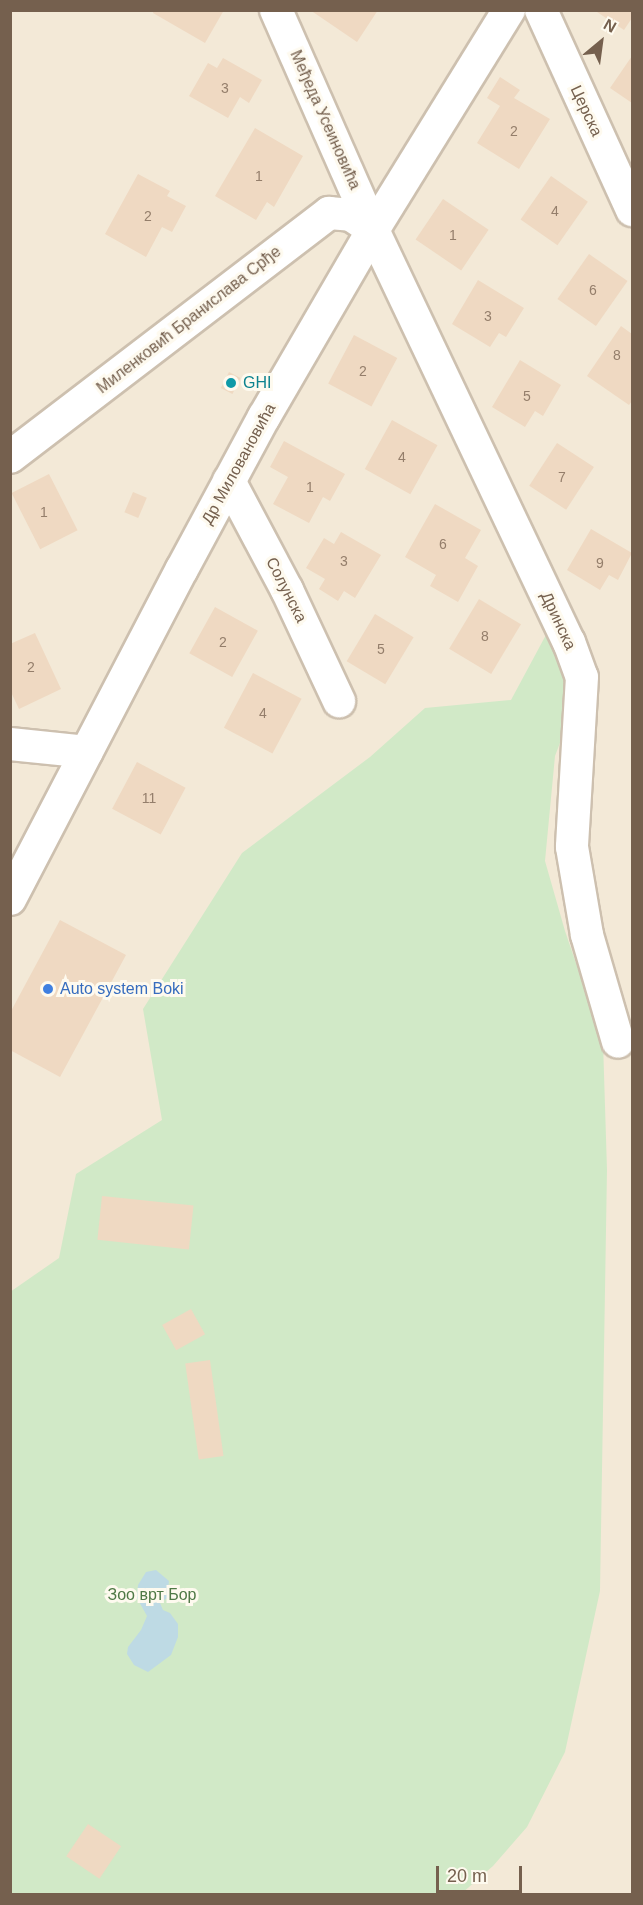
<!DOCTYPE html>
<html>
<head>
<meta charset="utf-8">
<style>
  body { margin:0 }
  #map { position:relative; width:643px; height:1905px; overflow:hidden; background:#fbf6e9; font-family:Arial,sans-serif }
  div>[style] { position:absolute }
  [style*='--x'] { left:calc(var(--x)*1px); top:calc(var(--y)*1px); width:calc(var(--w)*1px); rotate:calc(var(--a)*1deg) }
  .residential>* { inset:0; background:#f3e9d7; transform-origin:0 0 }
  .green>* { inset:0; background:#d1e9c7 }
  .water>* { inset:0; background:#bedae4 }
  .building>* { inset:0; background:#efd9c2; transform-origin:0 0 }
  .roads { filter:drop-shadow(2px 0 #cdc0af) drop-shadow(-2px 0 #cdc0af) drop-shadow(0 2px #cdc0af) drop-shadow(0 -2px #cdc0af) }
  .minor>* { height:32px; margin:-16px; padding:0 16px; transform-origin:16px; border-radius:16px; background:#fff }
  .dots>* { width:16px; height:16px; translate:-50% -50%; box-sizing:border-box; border:3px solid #fefaef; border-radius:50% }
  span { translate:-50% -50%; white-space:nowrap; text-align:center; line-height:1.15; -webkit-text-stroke:6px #fefaef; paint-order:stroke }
  .number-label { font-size:14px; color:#947e6b }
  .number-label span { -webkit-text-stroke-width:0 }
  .street-label { font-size:16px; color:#75604e }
  .culture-label { font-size:16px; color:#0d838f }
  .left { translate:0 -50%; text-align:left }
  .shop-label { font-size:16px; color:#366cbe }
  .park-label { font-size:16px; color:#4f7946 }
  .frame { position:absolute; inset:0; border:12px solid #75604e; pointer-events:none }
  .north { position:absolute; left:571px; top:12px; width:60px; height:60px; -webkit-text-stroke:4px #fefaef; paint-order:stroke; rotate:29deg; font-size:16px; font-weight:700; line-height:24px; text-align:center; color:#75604e }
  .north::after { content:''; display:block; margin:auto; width:21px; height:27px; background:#75604e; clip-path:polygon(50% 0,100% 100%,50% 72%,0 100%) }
  .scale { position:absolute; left:436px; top:1866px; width:86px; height:27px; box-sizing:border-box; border:3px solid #75604e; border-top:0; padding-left:8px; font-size:18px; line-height:21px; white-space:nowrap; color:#75604e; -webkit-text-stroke:4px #fefaef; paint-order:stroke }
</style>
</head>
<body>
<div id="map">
  <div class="residential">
    <div style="left:11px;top:11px;width:621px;height:1883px"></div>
  </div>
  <div class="green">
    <div style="clip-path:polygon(554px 620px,576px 701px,555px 756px,545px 861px,565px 931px,603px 1042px,607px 1170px,600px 1591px,565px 1752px,527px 1827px,493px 1866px,461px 1894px,11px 1894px,10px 1292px,59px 1258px,76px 1174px,162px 1120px,143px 1009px,242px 853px,370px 757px,425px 708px,511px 700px)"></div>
  </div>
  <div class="water">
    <div style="clip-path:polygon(156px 1570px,169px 1581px,167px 1598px,160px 1603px,163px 1610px,170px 1613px,178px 1624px,178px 1637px,171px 1655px,148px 1672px,134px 1665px,127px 1654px,128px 1647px,141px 1630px,147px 1616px,137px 1598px,138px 1585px,146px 1572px)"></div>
  </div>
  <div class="building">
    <div style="clip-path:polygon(154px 10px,224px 10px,205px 43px,153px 13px)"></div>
    <div style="clip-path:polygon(310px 10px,378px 10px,357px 42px)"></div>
    <div style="clip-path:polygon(594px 10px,632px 10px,632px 18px,624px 30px)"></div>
    <div style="clip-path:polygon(632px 56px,632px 103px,610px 88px)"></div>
    <div style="clip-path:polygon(223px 58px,262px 80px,249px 103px,240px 97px,228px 118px,189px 96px,208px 63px,217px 68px)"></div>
    <div style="clip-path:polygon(500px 77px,520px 90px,514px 98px,550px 119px,519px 169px,477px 143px,500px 106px,487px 98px)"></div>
    <div style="clip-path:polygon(255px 128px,303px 156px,274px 207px,267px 202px,256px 220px,215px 196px)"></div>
    <div style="clip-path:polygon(138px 174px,170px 191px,167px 196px,186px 206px,172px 232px,162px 227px,146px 257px,105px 234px)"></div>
    <div style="left:551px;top:176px;width:45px;height:53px;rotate:35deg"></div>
    <div style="left:443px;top:199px;width:55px;height:49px;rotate:34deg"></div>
    <div style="left:589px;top:254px;width:47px;height:55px;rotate:35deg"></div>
    <div style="clip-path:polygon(478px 280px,524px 308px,506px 337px,499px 333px,490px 347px,452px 324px)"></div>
    <div style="clip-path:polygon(621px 326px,632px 334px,632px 401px,629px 405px,587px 376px)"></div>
    <div style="left:354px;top:335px;width:49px;height:55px;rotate:28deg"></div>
    <div style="clip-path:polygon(520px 360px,561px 385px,543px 416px,535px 411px,525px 427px,492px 407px)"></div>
    <div style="left:229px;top:372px;width:13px;height:18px;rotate:27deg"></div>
    <div style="left:392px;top:420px;width:52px;height:56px;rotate:29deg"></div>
    <div style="clip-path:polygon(284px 441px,345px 474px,330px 501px,323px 497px,309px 523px,273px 504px,288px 477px,270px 467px)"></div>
    <div style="left:557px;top:443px;width:44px;height:51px;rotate:33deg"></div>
    <div style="left:49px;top:474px;width:63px;height:42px;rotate:63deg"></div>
    <div style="left:133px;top:492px;width:15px;height:22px;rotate:23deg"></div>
    <div style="clip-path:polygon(435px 504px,481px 530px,465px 558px,478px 566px,458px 602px,430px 586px,436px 575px,405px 557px)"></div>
    <div style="clip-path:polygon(591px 529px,632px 553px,618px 580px,609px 575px,600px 590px,567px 570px)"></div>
    <div style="clip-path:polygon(341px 532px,381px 555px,355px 598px,344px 591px,338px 601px,319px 589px,325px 579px,306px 568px,324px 538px,334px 544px)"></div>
    <div style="left:479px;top:599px;width:49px;height:58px;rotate:31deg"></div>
    <div style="left:215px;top:607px;width:49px;height:53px;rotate:29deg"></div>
    <div style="left:375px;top:614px;width:45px;height:55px;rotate:31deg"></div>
    <div style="clip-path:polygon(35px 633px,61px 689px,19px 709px,10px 690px,10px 644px)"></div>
    <div style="left:253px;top:673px;width:55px;height:62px;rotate:28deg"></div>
    <div style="left:137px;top:762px;width:55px;height:53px;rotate:28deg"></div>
    <div style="clip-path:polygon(60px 920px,126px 955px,60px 1077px,10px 1050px,10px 1013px)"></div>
    <div style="left:102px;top:1196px;width:92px;height:44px;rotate:6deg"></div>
    <div style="left:191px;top:1309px;width:29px;height:33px;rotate:61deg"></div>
    <div style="left:210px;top:1360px;width:97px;height:25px;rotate:82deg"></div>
    <div style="left:88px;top:1824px;width:40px;height:39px;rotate:34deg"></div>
  </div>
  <div class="roads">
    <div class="minor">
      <div style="--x:276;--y:10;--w:240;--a:66.2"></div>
      <div style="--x:373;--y:230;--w:456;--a:64.6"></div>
      <div style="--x:569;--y:642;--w:37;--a:70"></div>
      <div style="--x:582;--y:677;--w:170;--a:93.4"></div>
      <div style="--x:572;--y:847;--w:89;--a:80.3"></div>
      <div style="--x:587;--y:935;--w:111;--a:73.8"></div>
      <div style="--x:541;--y:10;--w:220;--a:65.5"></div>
      <div style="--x:10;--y:457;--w:402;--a:-37.4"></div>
      <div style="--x:329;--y:213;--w:22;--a:5"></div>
      <div style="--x:351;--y:215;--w:27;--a:34"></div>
      <div style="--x:229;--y:481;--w:123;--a:62"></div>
      <div style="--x:287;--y:590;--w:123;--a:64.9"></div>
      <div style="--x:10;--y:744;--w:77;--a:5.9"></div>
      <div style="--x:10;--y:899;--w:372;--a:-62.5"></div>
      <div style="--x:182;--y:569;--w:173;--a:-61.7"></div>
      <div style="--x:264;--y:417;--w:216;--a:-59.8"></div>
      <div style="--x:373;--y:230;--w:259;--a:-58.3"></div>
    </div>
  </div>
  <div class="dots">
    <div style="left:231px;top:383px;background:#0f9aa8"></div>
    <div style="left:48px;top:989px;background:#3f7fe0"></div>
  </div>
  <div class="number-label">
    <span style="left:225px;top:88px">3</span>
    <span style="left:514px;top:131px">2</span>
    <span style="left:259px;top:176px">1</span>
    <span style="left:555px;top:211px">4</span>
    <span style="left:148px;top:216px">2</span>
    <span style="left:453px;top:235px">1</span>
    <span style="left:593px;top:290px">6</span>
    <span style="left:488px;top:316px">3</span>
    <span style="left:617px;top:355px">8</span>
    <span style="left:363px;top:371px">2</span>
    <span style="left:527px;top:396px">5</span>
    <span style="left:402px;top:457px">4</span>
    <span style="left:562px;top:477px">7</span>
    <span style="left:310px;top:487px">1</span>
    <span style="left:44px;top:512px">1</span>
    <span style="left:443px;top:544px">6</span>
    <span style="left:344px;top:561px">3</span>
    <span style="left:600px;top:563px">9</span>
    <span style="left:485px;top:636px">8</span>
    <span style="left:223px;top:642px">2</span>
    <span style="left:381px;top:649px">5</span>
    <span style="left:31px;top:667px">2</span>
    <span style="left:263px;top:713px">4</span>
    <span style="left:149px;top:798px">11</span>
  </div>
  <div class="street-label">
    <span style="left:586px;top:111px;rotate:65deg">Церска</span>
    <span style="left:325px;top:120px;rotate:66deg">Међеда Усеиновића</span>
    <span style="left:189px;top:320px;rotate:-38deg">Миленковић Бранислава Срђе</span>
    <span style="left:239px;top:464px;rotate:-61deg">Др Миловановића</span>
    <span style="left:286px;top:590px;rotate:63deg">Солунска</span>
    <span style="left:558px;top:621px;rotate:65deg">Дринска</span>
  </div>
  <div class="culture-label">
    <span class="left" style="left:243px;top:383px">GHI</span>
  </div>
  <div class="shop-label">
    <span class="left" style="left:60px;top:989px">Auto system Boki</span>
  </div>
  <div class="park-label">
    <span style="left:152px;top:1595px">Зоо врт Бор</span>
  </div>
  <div class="frame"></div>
  <div class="north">N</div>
  <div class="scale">20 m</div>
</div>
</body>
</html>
